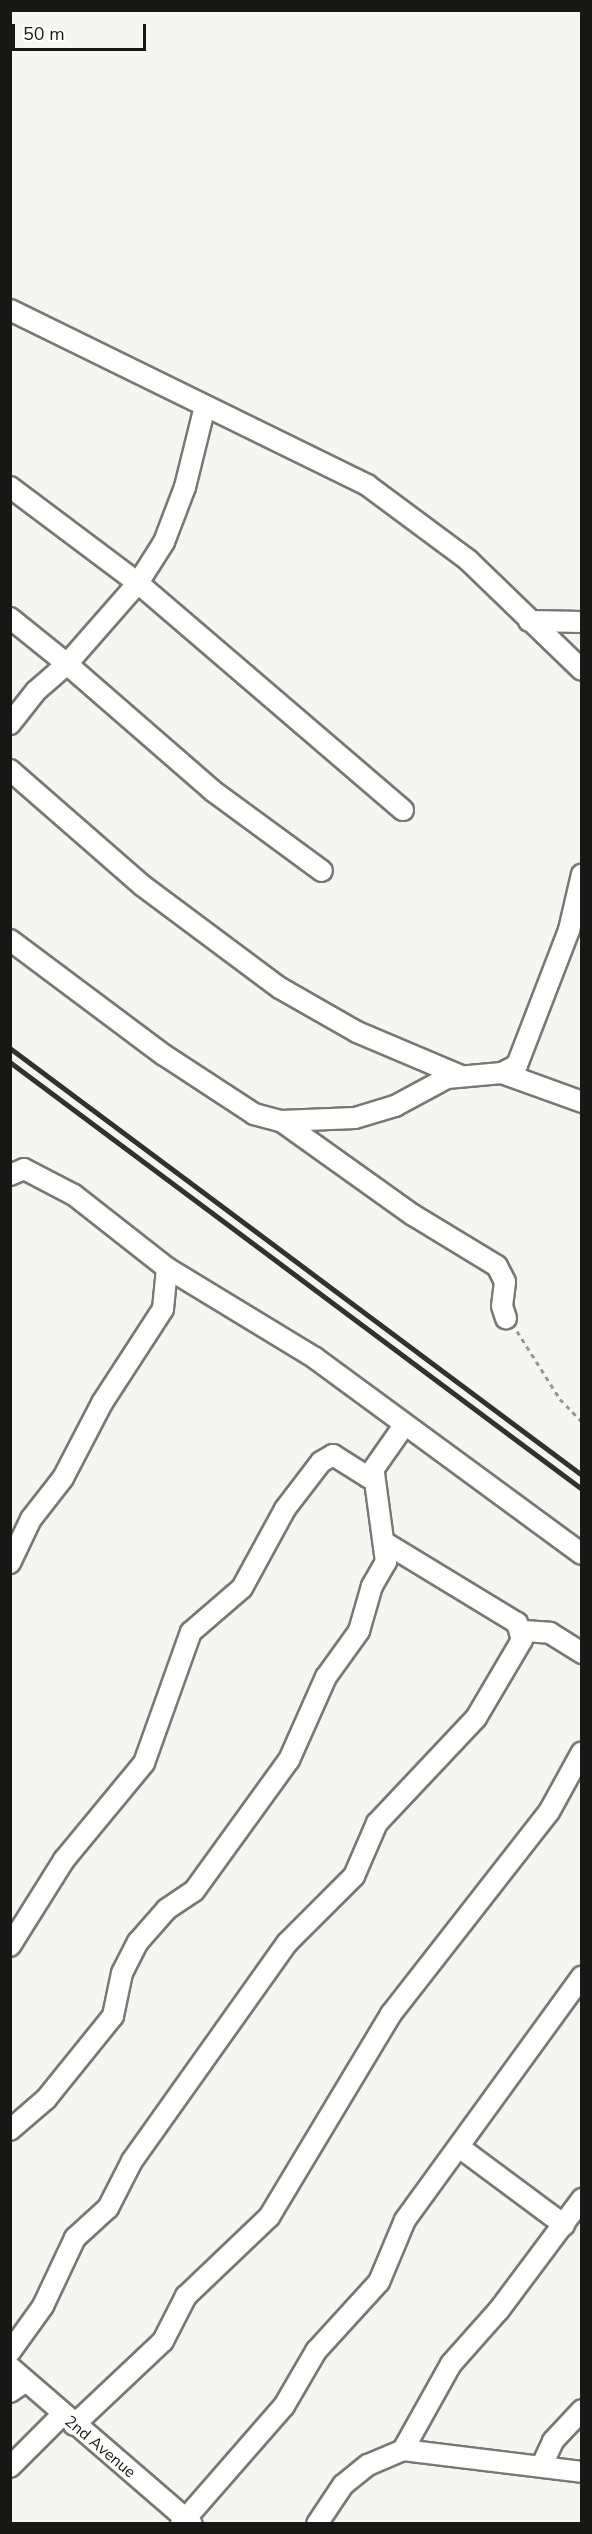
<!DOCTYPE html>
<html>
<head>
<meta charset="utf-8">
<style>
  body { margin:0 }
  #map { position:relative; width:592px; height:2534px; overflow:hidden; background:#f5f5f1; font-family:"Nunito Sans",sans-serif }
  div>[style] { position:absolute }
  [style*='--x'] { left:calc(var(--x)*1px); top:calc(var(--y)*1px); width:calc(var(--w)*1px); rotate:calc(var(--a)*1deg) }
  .path>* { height:3px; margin-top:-1.5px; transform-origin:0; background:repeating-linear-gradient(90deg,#969694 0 4.5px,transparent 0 9px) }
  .roads { filter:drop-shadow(2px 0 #787874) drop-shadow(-2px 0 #787874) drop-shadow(0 2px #787874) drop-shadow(0 -2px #787874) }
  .minor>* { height:20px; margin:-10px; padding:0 10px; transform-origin:10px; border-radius:10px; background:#fff }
  .rail>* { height:4.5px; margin:-2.25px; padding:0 2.25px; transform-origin:2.25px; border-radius:2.25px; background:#313130 }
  span { translate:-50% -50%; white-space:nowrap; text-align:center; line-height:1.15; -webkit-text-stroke:6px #fffffe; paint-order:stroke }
  .street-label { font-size:16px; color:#171716 }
  .frame { position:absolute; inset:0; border:12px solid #171716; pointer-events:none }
  .scale { position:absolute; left:12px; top:24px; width:134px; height:27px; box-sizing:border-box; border:3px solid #171716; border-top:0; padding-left:8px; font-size:18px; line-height:21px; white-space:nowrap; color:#171716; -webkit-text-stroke:4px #fffffe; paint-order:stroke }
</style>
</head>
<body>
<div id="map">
  <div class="path">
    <div style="--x:517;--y:1331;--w:80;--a:57.7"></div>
    <div style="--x:560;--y:1399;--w:32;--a:46"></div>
  </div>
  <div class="roads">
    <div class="minor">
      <div style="--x:10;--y:310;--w:398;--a:26.1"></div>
      <div style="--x:367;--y:485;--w:126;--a:36.6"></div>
      <div style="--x:468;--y:560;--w:158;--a:44"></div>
      <div style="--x:10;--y:487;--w:160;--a:36.9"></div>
      <div style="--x:138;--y:583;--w:349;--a:40.6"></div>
      <div style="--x:10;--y:618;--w:73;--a:38.9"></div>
      <div style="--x:67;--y:664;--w:108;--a:-48.8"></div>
      <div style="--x:138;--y:583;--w:49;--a:-57.6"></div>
      <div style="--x:164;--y:542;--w:59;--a:-69.1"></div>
      <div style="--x:185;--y:487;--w:79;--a:-76.1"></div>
      <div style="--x:529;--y:621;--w:53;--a:1.1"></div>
      <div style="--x:10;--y:724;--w:42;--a:-51.8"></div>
      <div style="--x:36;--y:691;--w:41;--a:-41.1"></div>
      <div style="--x:67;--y:664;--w:194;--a:41"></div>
      <div style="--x:213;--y:791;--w:135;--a:36.3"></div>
      <div style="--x:10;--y:770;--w:176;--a:41.1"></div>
      <div style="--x:143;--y:886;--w:171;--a:36.7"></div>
      <div style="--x:280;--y:988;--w:89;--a:29.7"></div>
      <div style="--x:357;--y:1032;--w:111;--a:22.9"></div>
      <div style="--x:10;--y:940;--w:192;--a:36.8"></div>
      <div style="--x:164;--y:1055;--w:108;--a:33.2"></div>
      <div style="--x:254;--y:1114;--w:28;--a:15"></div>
      <div style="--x:281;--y:1121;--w:74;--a:-2.3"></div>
      <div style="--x:355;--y:1118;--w:42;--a:-16.7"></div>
      <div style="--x:395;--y:1106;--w:59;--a:-28.3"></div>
      <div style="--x:447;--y:1078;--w:55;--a:-5.2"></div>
      <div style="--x:502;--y:1073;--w:17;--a:-28"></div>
      <div style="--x:517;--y:1065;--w:145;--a:-68.9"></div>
      <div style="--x:569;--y:930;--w:57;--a:-76.9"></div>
      <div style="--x:502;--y:1073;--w:85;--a:19.9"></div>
      <div style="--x:281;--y:1121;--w:162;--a:35.5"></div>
      <div style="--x:413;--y:1215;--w:98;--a:31.3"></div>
      <div style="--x:497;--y:1266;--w:18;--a:63"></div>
      <div style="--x:505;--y:1282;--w:24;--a:97"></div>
      <div style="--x:502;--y:1306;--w:13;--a:72"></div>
      <div style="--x:10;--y:1175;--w:15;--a:-23"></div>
      <div style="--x:24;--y:1169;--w:56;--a:27.5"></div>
      <div style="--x:74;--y:1195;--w:118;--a:38.1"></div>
      <div style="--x:167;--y:1268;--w:173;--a:31.3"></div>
      <div style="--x:315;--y:1358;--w:331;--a:36.3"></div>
      <div style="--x:10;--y:1563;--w:49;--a:-64.5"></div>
      <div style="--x:31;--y:1519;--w:52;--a:-52"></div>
      <div style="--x:63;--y:1478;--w:85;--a:-62.5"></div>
      <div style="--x:102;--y:1403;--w:112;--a:-57"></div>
      <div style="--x:163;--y:1309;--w:41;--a:-84.4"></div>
      <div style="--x:524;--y:1631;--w:26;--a:4"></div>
      <div style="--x:550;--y:1633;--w:38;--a:32"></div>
      <div style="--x:10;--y:1946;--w:102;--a:-57.9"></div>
      <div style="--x:64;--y:1860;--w:126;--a:-50.5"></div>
      <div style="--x:144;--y:1763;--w:139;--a:-70.3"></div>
      <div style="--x:191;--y:1632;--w:67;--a:-40.8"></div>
      <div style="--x:242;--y:1588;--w:90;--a:-61.4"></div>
      <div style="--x:285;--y:1509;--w:59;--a:-52.5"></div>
      <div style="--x:321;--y:1462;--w:14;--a:-30"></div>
      <div style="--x:333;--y:1455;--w:41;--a:32.2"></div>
      <div style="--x:368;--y:1477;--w:61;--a:-55"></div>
      <div style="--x:10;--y:2130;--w:48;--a:-40.7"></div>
      <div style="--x:46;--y:2099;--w:107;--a:-51.1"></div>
      <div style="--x:113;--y:2016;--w:44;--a:-78.2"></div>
      <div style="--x:122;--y:1973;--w:35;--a:-63"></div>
      <div style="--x:138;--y:1942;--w:44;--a:-48.7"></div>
      <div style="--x:167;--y:1909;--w:32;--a:-34"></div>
      <div style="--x:194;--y:1891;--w:162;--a:-54.1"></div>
      <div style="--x:289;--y:1760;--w:91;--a:-66"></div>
      <div style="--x:326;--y:1677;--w:57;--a:-54.3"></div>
      <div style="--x:359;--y:1631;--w:47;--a:-73.9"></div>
      <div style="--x:372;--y:1586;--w:28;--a:-60"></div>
      <div style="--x:386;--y:1562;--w:90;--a:-97.7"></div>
      <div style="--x:459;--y:2147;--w:131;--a:36.6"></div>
      <div style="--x:10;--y:2352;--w:57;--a:-54.3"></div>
      <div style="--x:43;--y:2306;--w:75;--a:-64.8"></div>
      <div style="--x:75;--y:2238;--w:45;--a:-42.3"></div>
      <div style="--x:108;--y:2208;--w:53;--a:-62.9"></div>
      <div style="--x:132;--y:2161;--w:267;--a:-54.6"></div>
      <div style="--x:287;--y:1943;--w:95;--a:-45"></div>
      <div style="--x:354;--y:1876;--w:58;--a:-66.5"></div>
      <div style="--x:377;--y:1823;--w:144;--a:-46.7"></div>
      <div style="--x:476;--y:1718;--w:91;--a:-59.5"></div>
      <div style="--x:522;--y:1640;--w:18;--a:-106"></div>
      <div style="--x:517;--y:1623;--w:152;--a:-148.7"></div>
      <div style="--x:10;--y:2367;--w:240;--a:40.8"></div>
      <div style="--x:10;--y:2392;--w:18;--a:-34"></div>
      <div style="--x:74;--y:2425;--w:122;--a:-43.3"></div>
      <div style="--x:163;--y:2341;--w:51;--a:-62.9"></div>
      <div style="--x:186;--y:2296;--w:115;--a:-43.6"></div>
      <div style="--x:269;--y:2217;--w:237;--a:-59"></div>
      <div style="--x:391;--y:2014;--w:256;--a:-52"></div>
      <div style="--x:549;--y:1812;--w:68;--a:-61.2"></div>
      <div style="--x:403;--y:2450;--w:98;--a:-60.8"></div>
      <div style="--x:451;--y:2364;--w:72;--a:-48.4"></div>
      <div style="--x:499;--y:2310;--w:139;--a:-53.2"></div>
      <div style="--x:542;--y:2465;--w:26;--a:-65"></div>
      <div style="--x:553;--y:2441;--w:42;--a:-46.9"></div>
      <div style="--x:10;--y:2467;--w:74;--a:-45"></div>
      <div style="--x:181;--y:2524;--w:157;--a:-48.9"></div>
      <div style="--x:284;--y:2406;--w:64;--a:-59.8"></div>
      <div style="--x:316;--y:2351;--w:93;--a:-47.6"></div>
      <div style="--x:379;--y:2282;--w:67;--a:-67.2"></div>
      <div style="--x:405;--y:2220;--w:301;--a:-54"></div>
      <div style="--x:317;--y:2524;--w:47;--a:-56.3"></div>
      <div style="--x:343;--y:2485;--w:32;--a:-39"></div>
      <div style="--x:368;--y:2465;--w:38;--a:-23"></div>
      <div style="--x:403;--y:2450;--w:180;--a:7"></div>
    </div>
  </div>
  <div class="rail">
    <div style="--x:10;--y:1048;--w:714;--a:36.74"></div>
    <div style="--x:10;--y:1062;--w:714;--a:36.74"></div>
  </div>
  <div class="street-label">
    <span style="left:100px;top:2447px;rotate:40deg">2nd Avenue</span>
  </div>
  <div class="frame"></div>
  <div class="scale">50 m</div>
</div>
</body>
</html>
